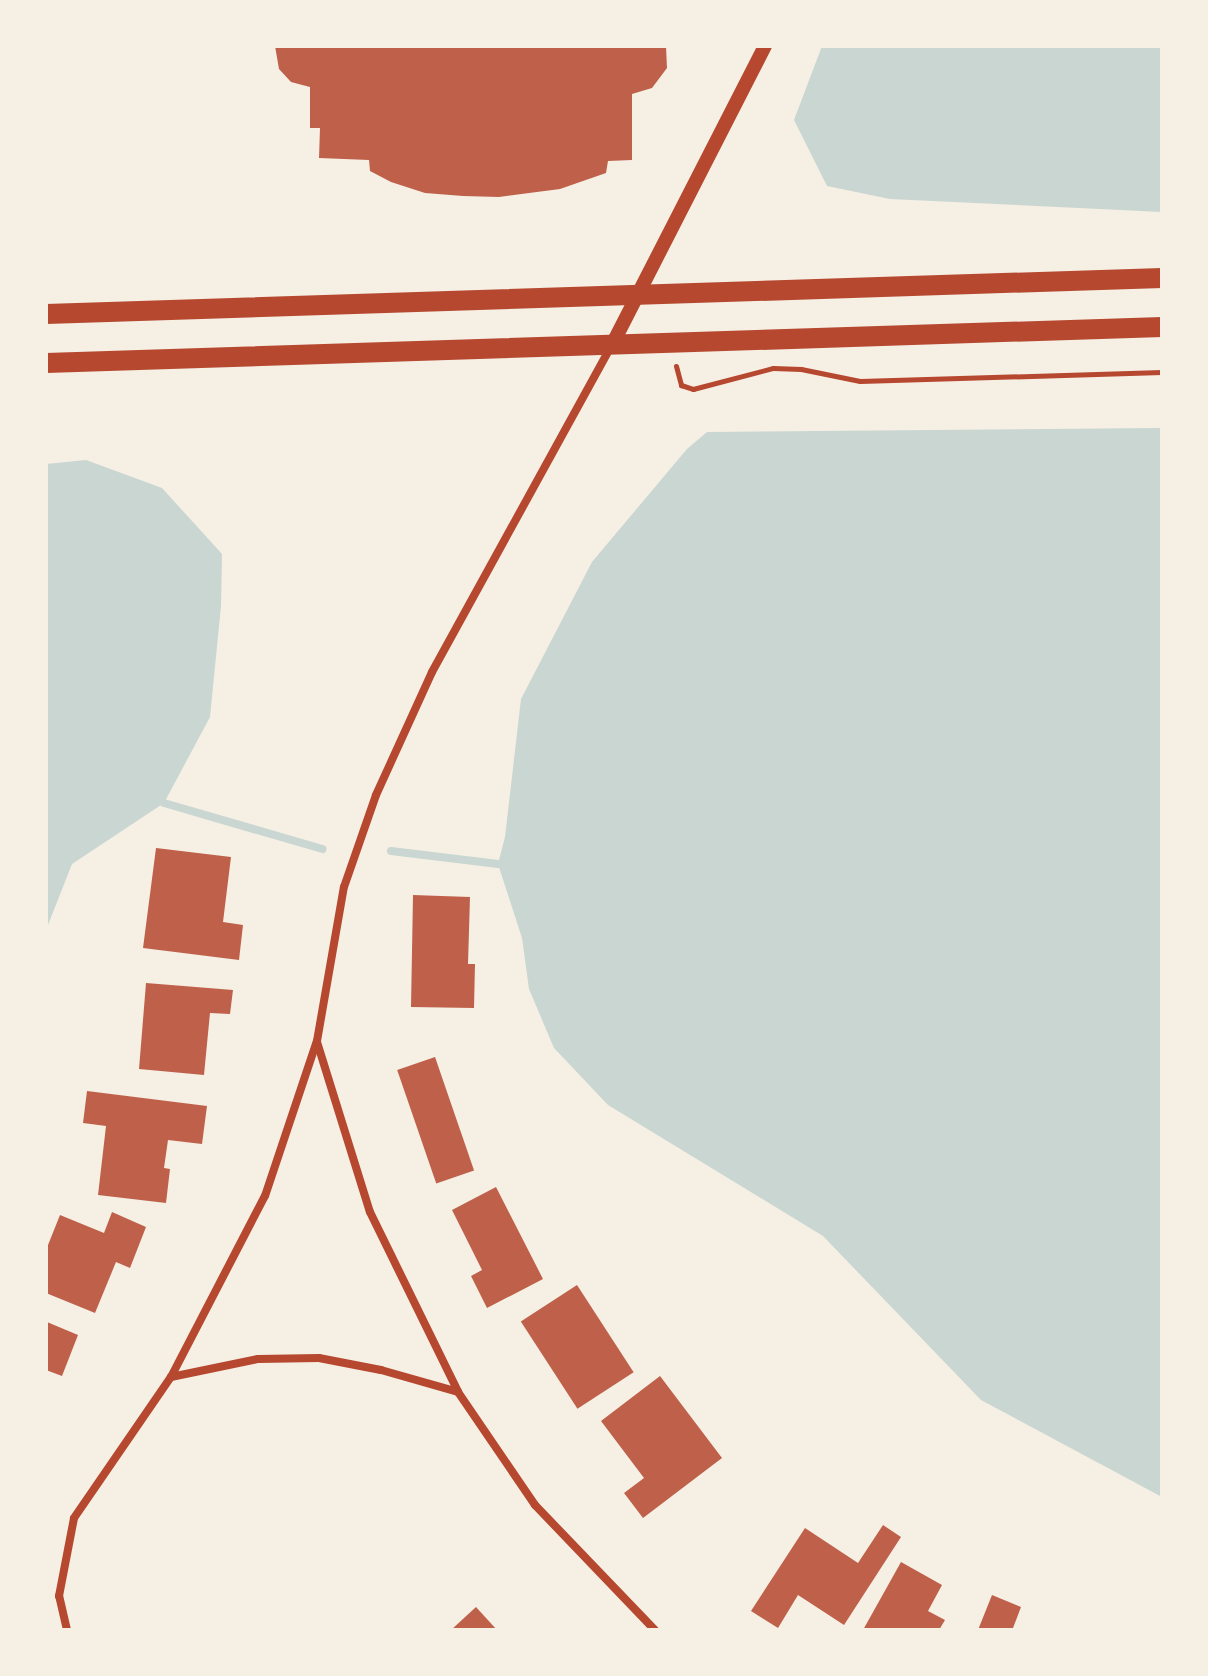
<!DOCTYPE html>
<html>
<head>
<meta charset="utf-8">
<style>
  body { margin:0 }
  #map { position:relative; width:1208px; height:1676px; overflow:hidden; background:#f6efe4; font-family:Overpass,sans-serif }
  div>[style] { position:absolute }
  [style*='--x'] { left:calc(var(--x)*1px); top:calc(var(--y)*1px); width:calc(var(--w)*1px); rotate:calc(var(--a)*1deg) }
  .water>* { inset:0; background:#c9d6d2 }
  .stream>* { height:8px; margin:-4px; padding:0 4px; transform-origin:4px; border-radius:4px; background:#c9d6d2 }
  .building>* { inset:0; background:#bf614a; transform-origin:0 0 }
  .path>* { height:5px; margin:-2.5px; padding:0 2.5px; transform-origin:2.5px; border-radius:2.5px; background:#b5482f }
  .minor>* { height:8px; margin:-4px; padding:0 4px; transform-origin:4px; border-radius:4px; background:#b5482f }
  .tertiary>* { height:14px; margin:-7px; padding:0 7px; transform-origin:7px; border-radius:7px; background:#b5482f }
  .primary>* { height:20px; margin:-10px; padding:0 10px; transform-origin:10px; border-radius:10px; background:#b5482f }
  span { translate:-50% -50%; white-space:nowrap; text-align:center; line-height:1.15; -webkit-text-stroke:8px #f6efe4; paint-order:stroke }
  .frame { position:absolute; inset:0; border:48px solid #f6efe4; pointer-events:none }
</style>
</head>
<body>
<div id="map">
  <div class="water">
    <div style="clip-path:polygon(822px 46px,1162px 46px,1162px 212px,890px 199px,827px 186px,794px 120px)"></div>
    <div style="clip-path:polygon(1162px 428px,1162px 1497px,981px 1400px,823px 1236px,608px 1105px,554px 1048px,529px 989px,522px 938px,498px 864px,505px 837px,521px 699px,592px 562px,687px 449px,707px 432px)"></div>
    <div style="clip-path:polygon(86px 460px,162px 488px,222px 554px,221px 606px,210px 717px,164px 803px,72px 864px,46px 930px,46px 464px)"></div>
  </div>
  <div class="stream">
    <div style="--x:164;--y:803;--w:165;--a:16.2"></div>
    <div style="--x:391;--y:851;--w:108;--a:6.9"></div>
  </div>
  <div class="building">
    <div style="clip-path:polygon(275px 46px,666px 46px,667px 68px,652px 88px,632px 94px,632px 160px,608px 161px,606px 173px,560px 189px,499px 197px,463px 196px,425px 193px,391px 182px,370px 171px,369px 160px,319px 158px,320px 128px,310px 128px,310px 87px,291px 82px,279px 69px)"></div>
    <div style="clip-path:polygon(156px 848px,231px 857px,223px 922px,243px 925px,239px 960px,143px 948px)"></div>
    <div style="clip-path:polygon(413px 895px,470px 897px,468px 964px,475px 964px,474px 1008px,411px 1007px)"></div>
    <div style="clip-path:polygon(146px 983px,233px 990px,230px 1014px,210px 1013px,204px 1075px,139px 1069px)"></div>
    <div style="left:435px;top:1057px;width:120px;height:40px;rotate:71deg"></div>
    <div style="clip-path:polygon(87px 1091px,207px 1106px,202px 1144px,168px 1140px,164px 1168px,170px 1169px,166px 1203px,98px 1195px,106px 1126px,83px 1123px)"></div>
    <div style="clip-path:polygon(496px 1187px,543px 1279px,487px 1308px,471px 1276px,482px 1270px,452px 1210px)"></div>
    <div style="clip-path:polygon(112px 1212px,146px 1227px,130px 1268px,116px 1262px,95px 1313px,46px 1293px,46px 1250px,60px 1215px,104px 1233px)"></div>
    <div style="left:577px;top:1285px;width:104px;height:67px;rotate:57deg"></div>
    <div style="clip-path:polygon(47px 1322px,78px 1335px,62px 1376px,46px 1370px)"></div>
    <div style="clip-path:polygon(660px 1376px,722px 1458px,643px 1518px,624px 1493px,644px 1478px,601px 1421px)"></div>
    <div style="clip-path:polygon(883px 1525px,901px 1537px,844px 1625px,798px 1595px,778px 1628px,751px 1611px,805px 1528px,858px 1563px)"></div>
    <div style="clip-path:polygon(901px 1562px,942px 1585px,928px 1611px,945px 1620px,939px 1630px,863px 1630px)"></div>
    <div style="clip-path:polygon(992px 1595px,1021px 1607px,1013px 1628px,1019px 1630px,978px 1630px)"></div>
    <div style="clip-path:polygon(476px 1607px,497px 1630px,451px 1630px)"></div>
  </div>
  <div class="path">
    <div style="--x:676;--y:366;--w:20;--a:75"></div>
    <div style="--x:681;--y:385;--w:13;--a:18"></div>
    <div style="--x:693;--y:389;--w:83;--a:-14.7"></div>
    <div style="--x:773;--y:368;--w:28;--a:2"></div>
    <div style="--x:801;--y:369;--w:60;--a:11.5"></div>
    <div style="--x:860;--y:381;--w:302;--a:-1.7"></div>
  </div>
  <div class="minor">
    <div style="--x:317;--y:1042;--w:178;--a:72.7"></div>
    <div style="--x:370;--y:1212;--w:200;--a:63.9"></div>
    <div style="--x:458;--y:1392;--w:137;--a:55.7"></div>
    <div style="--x:535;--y:1505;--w:173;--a:46.2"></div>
    <div style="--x:171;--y:1377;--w:89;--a:-11.7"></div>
    <div style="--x:258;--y:1359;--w:61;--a:-0.9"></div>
    <div style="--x:319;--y:1358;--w:63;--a:11"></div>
    <div style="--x:381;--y:1370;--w:80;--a:15.9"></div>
    <div style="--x:67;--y:1630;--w:35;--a:-103"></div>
    <div style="--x:59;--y:1596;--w:79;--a:-79.1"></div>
    <div style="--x:74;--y:1518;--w:171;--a:-55.5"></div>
    <div style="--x:171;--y:1377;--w:204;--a:-62.6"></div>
    <div style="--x:265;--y:1196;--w:163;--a:-71.5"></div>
    <div style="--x:317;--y:1041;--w:156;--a:-80.1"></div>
    <div style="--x:344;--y:887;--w:97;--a:-70.8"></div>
    <div style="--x:376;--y:795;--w:135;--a:-65.5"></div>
    <div style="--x:432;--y:672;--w:370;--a:-61.2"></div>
  </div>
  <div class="tertiary">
    <div style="--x:613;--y:343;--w:334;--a:-62.9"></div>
  </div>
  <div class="primary">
    <div style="--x:46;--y:314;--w:1117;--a:-1.85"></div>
    <div style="--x:46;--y:363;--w:1117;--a:-1.85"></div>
  </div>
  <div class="frame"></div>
</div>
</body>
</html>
